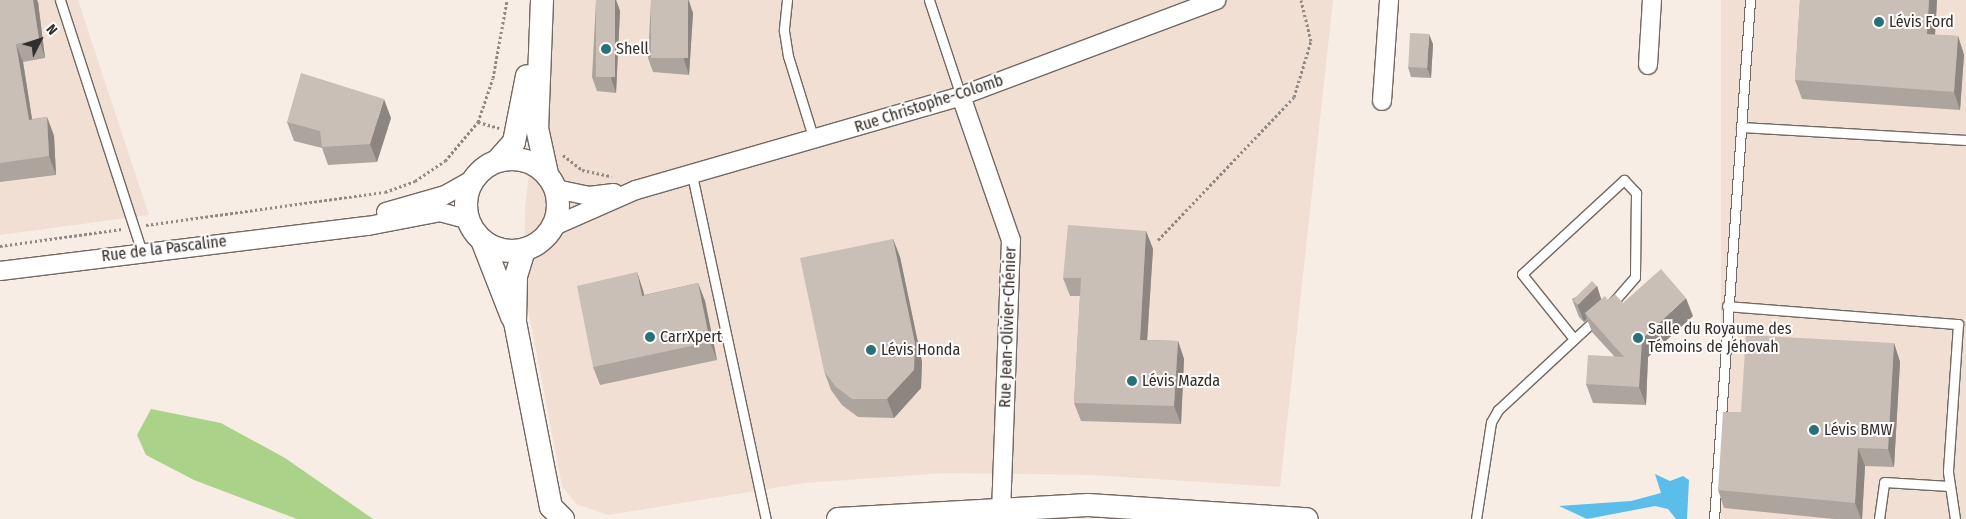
<!DOCTYPE html>
<html>
<head>
<meta charset="utf-8">
<style>
  body { margin:0 }
  #map { position:relative; width:1966px; height:519px; overflow:hidden; background:#f8ede4; font-family:"Fira Sans Condensed",sans-serif }
  div>[style] { position:absolute }
  [style*='--x'] { left:calc(var(--x)*1px); top:calc(var(--y)*1px); width:calc(var(--w)*1px); rotate:calc(var(--a)*1deg) }
  .built>* { inset:0; background:#f1dfd3; transform-origin:0 0 }
  .green>* { inset:0; background:#aad288 }
  .water>* { inset:0; background:#5bbeea }
  .path>* { height:3px; margin-top:-1.5px; transform-origin:0; background:repeating-linear-gradient(90deg,#918983 0 2.5px,transparent 0 5px) }
  .roads { filter:drop-shadow(1px 0 #726962) drop-shadow(-1px 0 #726962) drop-shadow(0 1px #726962) drop-shadow(0 -1px #726962) }
  .service>* { height:9px; margin:-4.5px; padding:0 4.5px; transform-origin:4.5px; border-radius:4.5px; background:#fff }
  .minor>* { height:18px; margin:-9px; padding:0 9px; transform-origin:9px; border-radius:9px; background:#fff }
  .tertiary>* { height:22px; margin:-11px; padding:0 11px; transform-origin:11px; border-radius:11px; background:#fff }
  .tertiary>.ring { margin:-11px; padding:0; box-sizing:content-box; background:none; border:22px solid #fff; border-radius:50% }
  .wall>* { inset:0; background:#ada49d }
  .shaded-wall>* { inset:0; background:#8d8680 }
  .building>* { inset:0; background:#c9bfb7; transform-origin:0 0 }
  .dots>* { width:14px; height:14px; translate:-50% -50%; box-sizing:border-box; border:2px solid #fefcfa; border-radius:50% }
  span { translate:-50% -50%; white-space:nowrap; text-align:center; line-height:1.15; -webkit-text-stroke:4px #fefcfa; paint-order:stroke }
  .poi-label { font-size:16px; color:#332e2b }
  .left { translate:0 -50%; text-align:left }
  .street-label { font-size:16px; color:#332e2b }
  .north { position:absolute; left:15px; top:15px; width:50px; height:50px; -webkit-text-stroke:4px #fefcfa; paint-order:stroke; rotate:49deg; font-size:14px; font-weight:700; line-height:20px; text-align:center; color:#332e2b }
  .north::after { content:''; display:block; margin:auto; width:18px; height:22px; background:#332e2b; clip-path:polygon(50% 0,100% 100%,50% 72%,0 100%) }
</style>
</head>
<body>
<div id="map">
  <div class="built">
    <div style="clip-path:polygon(0 0,78px 0,149px 215px,0 235px)"></div>
    <div style="clip-path:polygon(550px 0,1333px 0,1280px 487px,1092px 475px,945px 473px,805px 483px,608px 515px,576px 504px,562px 486px,524px 288px,525px 208px)"></div>
    <div style="left:1721px;top:0;width:245px;height:520px"></div>
  </div>
  <div class="green">
    <div style="clip-path:polygon(151px 409px,221px 423px,285px 458px,373px 519px,297px 519px,194px 480px,146px 455px,137px 435px)"></div>
  </div>
  <div class="water">
    <div style="clip-path:polygon(1655px 474px,1670px 481px,1683px 476px,1689px 480px,1687px 519px,1676px 519px,1668px 509px,1655px 506px,1587px 519px,1559px 506px,1631px 501px,1661px 493px)"></div>
  </div>
  <div class="path">
    <div style="--x:478;--y:122;--w:22;--a:16"></div>
    <div style="--x:563;--y:155;--w:24;--a:38"></div>
    <div style="--x:582;--y:170;--w:30;--a:12"></div>
    <div style="--x:146;--y:225;--w:241;--a:-7.9"></div>
    <div style="--x:385;--y:192;--w:32;--a:-20"></div>
    <div style="--x:415;--y:181;--w:36;--a:-34"></div>
    <div style="--x:445;--y:161;--w:51;--a:-49.8"></div>
    <div style="--x:478;--y:122;--w:46;--a:-71.2"></div>
    <div style="--x:493;--y:78;--w:79;--a:-79.8"></div>
    <div style="--x:1158;--y:240;--w:197;--a:-46.4"></div>
    <div style="--x:1294;--y:97;--w:59;--a:-73.1"></div>
    <div style="--x:1311;--y:41;--w:42;--a:-103.7"></div>
    <div style="--x:0;--y:246;--w:123;--a:-7.9"></div>
  </div>
  <div class="roads">
    <div class="service">
      <div style="--x:60;--y:0;--w:265;--a:72"></div>
      <div style="--x:787;--y:0;--w:31;--a:96"></div>
      <div style="--x:784;--y:31;--w:25;--a:81"></div>
      <div style="--x:788;--y:56;--w:88;--a:72.8"></div>
      <div style="--x:929;--y:0;--w:101;--a:71.6"></div>
      <div style="--x:1741;--y:127;--w:225;--a:3.3"></div>
      <div style="--x:692;--y:175;--w:352;--a:77.9"></div>
      <div style="--x:1727;--y:306;--w:232;--a:4.5"></div>
      <div style="--x:1958;--y:324;--w:148;--a:93.9"></div>
      <div style="--x:1948;--y:472;--w:48;--a:81.5"></div>
      <div style="--x:1574;--y:339;--w:83;--a:-128.7"></div>
      <div style="--x:1522;--y:274;--w:139;--a:-42.7"></div>
      <div style="--x:1624;--y:180;--w:18;--a:47"></div>
      <div style="--x:1636;--y:193;--w:84;--a:90.7"></div>
      <div style="--x:1635;--y:277;--w:38;--a:131"></div>
      <div style="--x:1476;--y:519;--w:98;--a:-81.2"></div>
      <div style="--x:1491;--y:422;--w:14;--a:-60"></div>
      <div style="--x:1498;--y:410;--w:135;--a:-42.9"></div>
      <div style="--x:1714;--y:519;--w:520;--a:-86.03"></div>
      <div style="--x:1879;--y:519;--w:37;--a:-82"></div>
      <div style="--x:1884;--y:482;--w:65;--a:3.5"></div>
    </div>
    <div class="minor">
      <div style="--x:1648;--y:65;--w:65;--a:-86.5"></div>
      <div style="--x:961;--y:96;--w:152;--a:70.9"></div>
      <div style="--x:1011;--y:240;--w:268;--a:92.1"></div>
      <div style="--x:1382;--y:101;--w:101;--a:-86"></div>
      <div style="--x:556;--y:189;--w:34;--a:12"></div>
      <div style="--x:589;--y:196;--w:25;--a:-7"></div>
      <div style="--x:386;--y:212;--w:61;--a:-16.1"></div>
      <div style="--x:445;--y:195;--w:31;--a:-29"></div>
      <div style="--x:554;--y:226;--w:90;--a:-23.7"></div>
      <div style="--x:636;--y:190;--w:338;--a:-16.1"></div>
      <div style="--x:961;--y:96;--w:273;--a:-20.6"></div>
      <div style="--x:0;--y:271;--w:371;--a:-7"></div>
      <div style="--x:368;--y:226;--w:73;--a:-11"></div>
      <div style="--x:440;--y:212;--w:30;--a:15"></div>
    </div>
    <div class="tertiary">
      <div style="--x:542;--y:0;--w:128;--a:92.2"></div>
      <div style="--x:537;--y:128;--w:47;--a:77.7"></div>
      <div class="ring" style="left:466px;top:159px;width:70px;height:70px"></div>
      <div style="--x:497;--y:161;--w:25;--a:-48"></div>
      <div style="--x:514;--y:142;--w:67;--a:-78.9"></div>
      <div style="--x:482;--y:240;--w:83;--a:68.7"></div>
      <div style="--x:524;--y:250;--w:28;--a:107"></div>
      <div style="--x:516;--y:277;--w:45;--a:91.3"></div>
      <div style="--x:515;--y:322;--w:188;--a:79"></div>
      <div style="--x:551;--y:507;--w:17;--a:45"></div>
      <div style="--x:838;--y:519;--w:250;--a:-3.2"></div>
      <div style="--x:1088;--y:505;--w:219;--a:3.7"></div>
    </div>
  </div>
  <div class="wall">
    <div style="clip-path:polygon(0 0,38px 2px,45px 58px,23px 62px,32px 119px,47px 117px,54px 136px,56px 175px,0 182px)"></div>
    <div style="clip-path:polygon(596px 0,616px 0,620px 11px,616px 93px,597px 91px,592px 77px)"></div>
    <div style="clip-path:polygon(651px 0,689px 0,693px 13px,689px 75px,653px 72px,648px 58px)"></div>
    <div style="clip-path:polygon(1800px 0,1937px 0,1935px 35px,1958px 36px,1964px 55px,1960px 110px,1802px 99px,1795px 80px)"></div>
    <div style="clip-path:polygon(1433px 44px,1431px 78px,1411px 77px,1408px 67px)"></div>
    <div style="clip-path:polygon(391px 118px,377px 162px,328px 165px,322px 148px,294px 141px,287px 122px)"></div>
    <div style="clip-path:polygon(1146px 231px,1153px 249px,1147px 340px,1178px 341px,1184px 359px,1181px 424px,1081px 421px,1074px 403px,1080px 296px,1070px 296px,1063px 278px)"></div>
    <div style="clip-path:polygon(893px 239px,900px 257px,922px 362px,921px 388px,894px 418px,858px 417px,842px 405px,831px 390px,824px 371px)"></div>
    <div style="clip-path:polygon(637px 272px,644px 295px,698px 283px,705px 301px,717px 360px,600px 385px,593px 367px)"></div>
    <div style="clip-path:polygon(1597px 286px,1601px 299px,1608px 300px,1693px 316px,1648px 357px,1646px 405px,1593px 403px,1586px 384px,1614px 356px,1592px 332px,1587px 319px,1584px 322px,1579px 317px,1572px 299px)"></div>
    <div style="clip-path:polygon(1894px 343px,1900px 362px,1894px 467px,1865px 466px,1862px 519px,1834px 519px,1724px 508px,1718px 490px,1741px 412px)"></div>
  </div>
  <div class="shaded-wall">
    <div style="clip-path:polygon(33px 0,37px 0,38px 2px,45px 58px,39px 39px)"></div>
    <div style="clip-path:polygon(615px 0,616px 0,620px 11px,616px 93px,611px 78px)"></div>
    <div style="clip-path:polygon(688px 0,693px 13px,689px 75px,684px 60px)"></div>
    <div style="clip-path:polygon(1929px 0,1937px 0,1934px 52px,1927px 34px)"></div>
    <div style="clip-path:polygon(1429px 34px,1433px 44px,1431px 78px,1427px 68px)"></div>
    <div style="clip-path:polygon(1958px 36px,1964px 55px,1960px 110px,1954px 92px)"></div>
    <div style="clip-path:polygon(16px 44px,23px 62px,35px 138px,29px 120px)"></div>
    <div style="clip-path:polygon(384px 99px,391px 118px,377px 162px,370px 144px)"></div>
    <div style="clip-path:polygon(47px 117px,54px 136px,56px 175px,49px 156px)"></div>
    <div style="clip-path:polygon(1146px 231px,1153px 249px,1146px 358px,1140px 340px)"></div>
    <div style="clip-path:polygon(893px 239px,900px 257px,922px 362px,921px 388px,894px 418px,887px 399px)"></div>
    <div style="clip-path:polygon(637px 272px,643px 290px,649px 314px,642px 296px)"></div>
    <div style="clip-path:polygon(698px 283px,705px 301px,717px 360px,710px 342px)"></div>
    <div style="clip-path:polygon(1597px 286px,1603px 305px,1585px 313px,1587px 319px,1584px 322px,1577px 304px)"></div>
    <div style="clip-path:polygon(1686px 298px,1693px 316px,1648px 357px,1646px 405px,1639px 387px,1642px 339px)"></div>
    <div style="clip-path:polygon(1178px 341px,1184px 359px,1181px 424px,1174px 406px)"></div>
    <div style="clip-path:polygon(1894px 343px,1900px 362px,1894px 467px,1888px 449px)"></div>
    <div style="clip-path:polygon(1858px 448px,1865px 466px,1862px 519px,1861px 519px,1855px 503px)"></div>
  </div>
  <div class="building">
    <div style="clip-path:polygon(0 0,33px 0,39px 39px,16px 44px,29px 120px,47px 117px,49px 156px,0 163px)"></div>
    <div style="left:596px;top:0;width:19px;height:77px"></div>
    <div style="left:651px;top:0;width:37px;height:58px"></div>
    <div style="clip-path:polygon(1800px 0,1929px 0,1927px 34px,1958px 36px,1954px 92px,1795px 80px)"></div>
    <div style="left:1410px;top:33px;width:19px;height:34px;rotate:3deg"></div>
    <div style="clip-path:polygon(301px 73px,384px 99px,370px 144px,322px 147px,320px 131px,287px 122px)"></div>
    <div style="clip-path:polygon(1068px 225px,1146px 231px,1140px 340px,1178px 341px,1174px 406px,1074px 403px,1081px 278px,1063px 278px)"></div>
    <div style="clip-path:polygon(893px 239px,915px 343px,914px 370px,887px 399px,852px 399px,836px 387px,824px 371px,800px 258px)"></div>
    <div style="clip-path:polygon(1661px 269px,1686px 298px,1642px 339px,1639px 387px,1586px 384px,1588px 355px,1624px 357px,1585px 313px,1605px 296px,1608px 300px,1615px 294px,1623px 303px)"></div>
    <div style="clip-path:polygon(637px 272px,642px 296px,698px 283px,710px 342px,593px 367px,577px 286px)"></div>
    <div style="left:1592px;top:281px;width:7px;height:27px;rotate:45deg"></div>
    <div style="clip-path:polygon(1746px 335px,1894px 343px,1888px 449px,1858px 448px,1855px 503px,1718px 490px,1723px 412px,1741px 412px)"></div>
  </div>
  <div class="dots">
    <div style="left:1879px;top:22px;background:#287179"></div>
    <div style="left:606px;top:49px;background:#287179"></div>
    <div style="left:650px;top:337px;background:#287179"></div>
    <div style="left:1638px;top:338px;background:#287179"></div>
    <div style="left:871px;top:350px;background:#287179"></div>
    <div style="left:1132px;top:381px;background:#287179"></div>
    <div style="left:1814px;top:430px;background:#287179"></div>
  </div>
  <div class="poi-label">
    <span class="left" style="left:1889px;top:22px">Lévis Ford</span>
    <span class="left" style="left:616px;top:49px">Shell</span>
    <span class="left" style="left:1648px;top:338px">Salle du Royaume des<br>Témoins de Jéhovah</span>
    <span class="left" style="left:660px;top:337px">CarrXpert</span>
    <span class="left" style="left:881px;top:350px">Lévis Honda</span>
    <span class="left" style="left:1142px;top:381px">Lévis Mazda</span>
    <span class="left" style="left:1824px;top:430px">Lévis BMW</span>
  </div>
  <div class="street-label">
    <span style="left:929px;top:104px;rotate:-18deg">Rue Christophe-Colomb</span>
    <span style="left:164px;top:249px;rotate:-7deg">Rue de la Pascaline</span>
    <span style="left:1008px;top:327px;rotate:-88deg">Rue Jean-Olivier-Chénier</span>
  </div>
  <div class="north">N</div>
</div>
</body>
</html>
